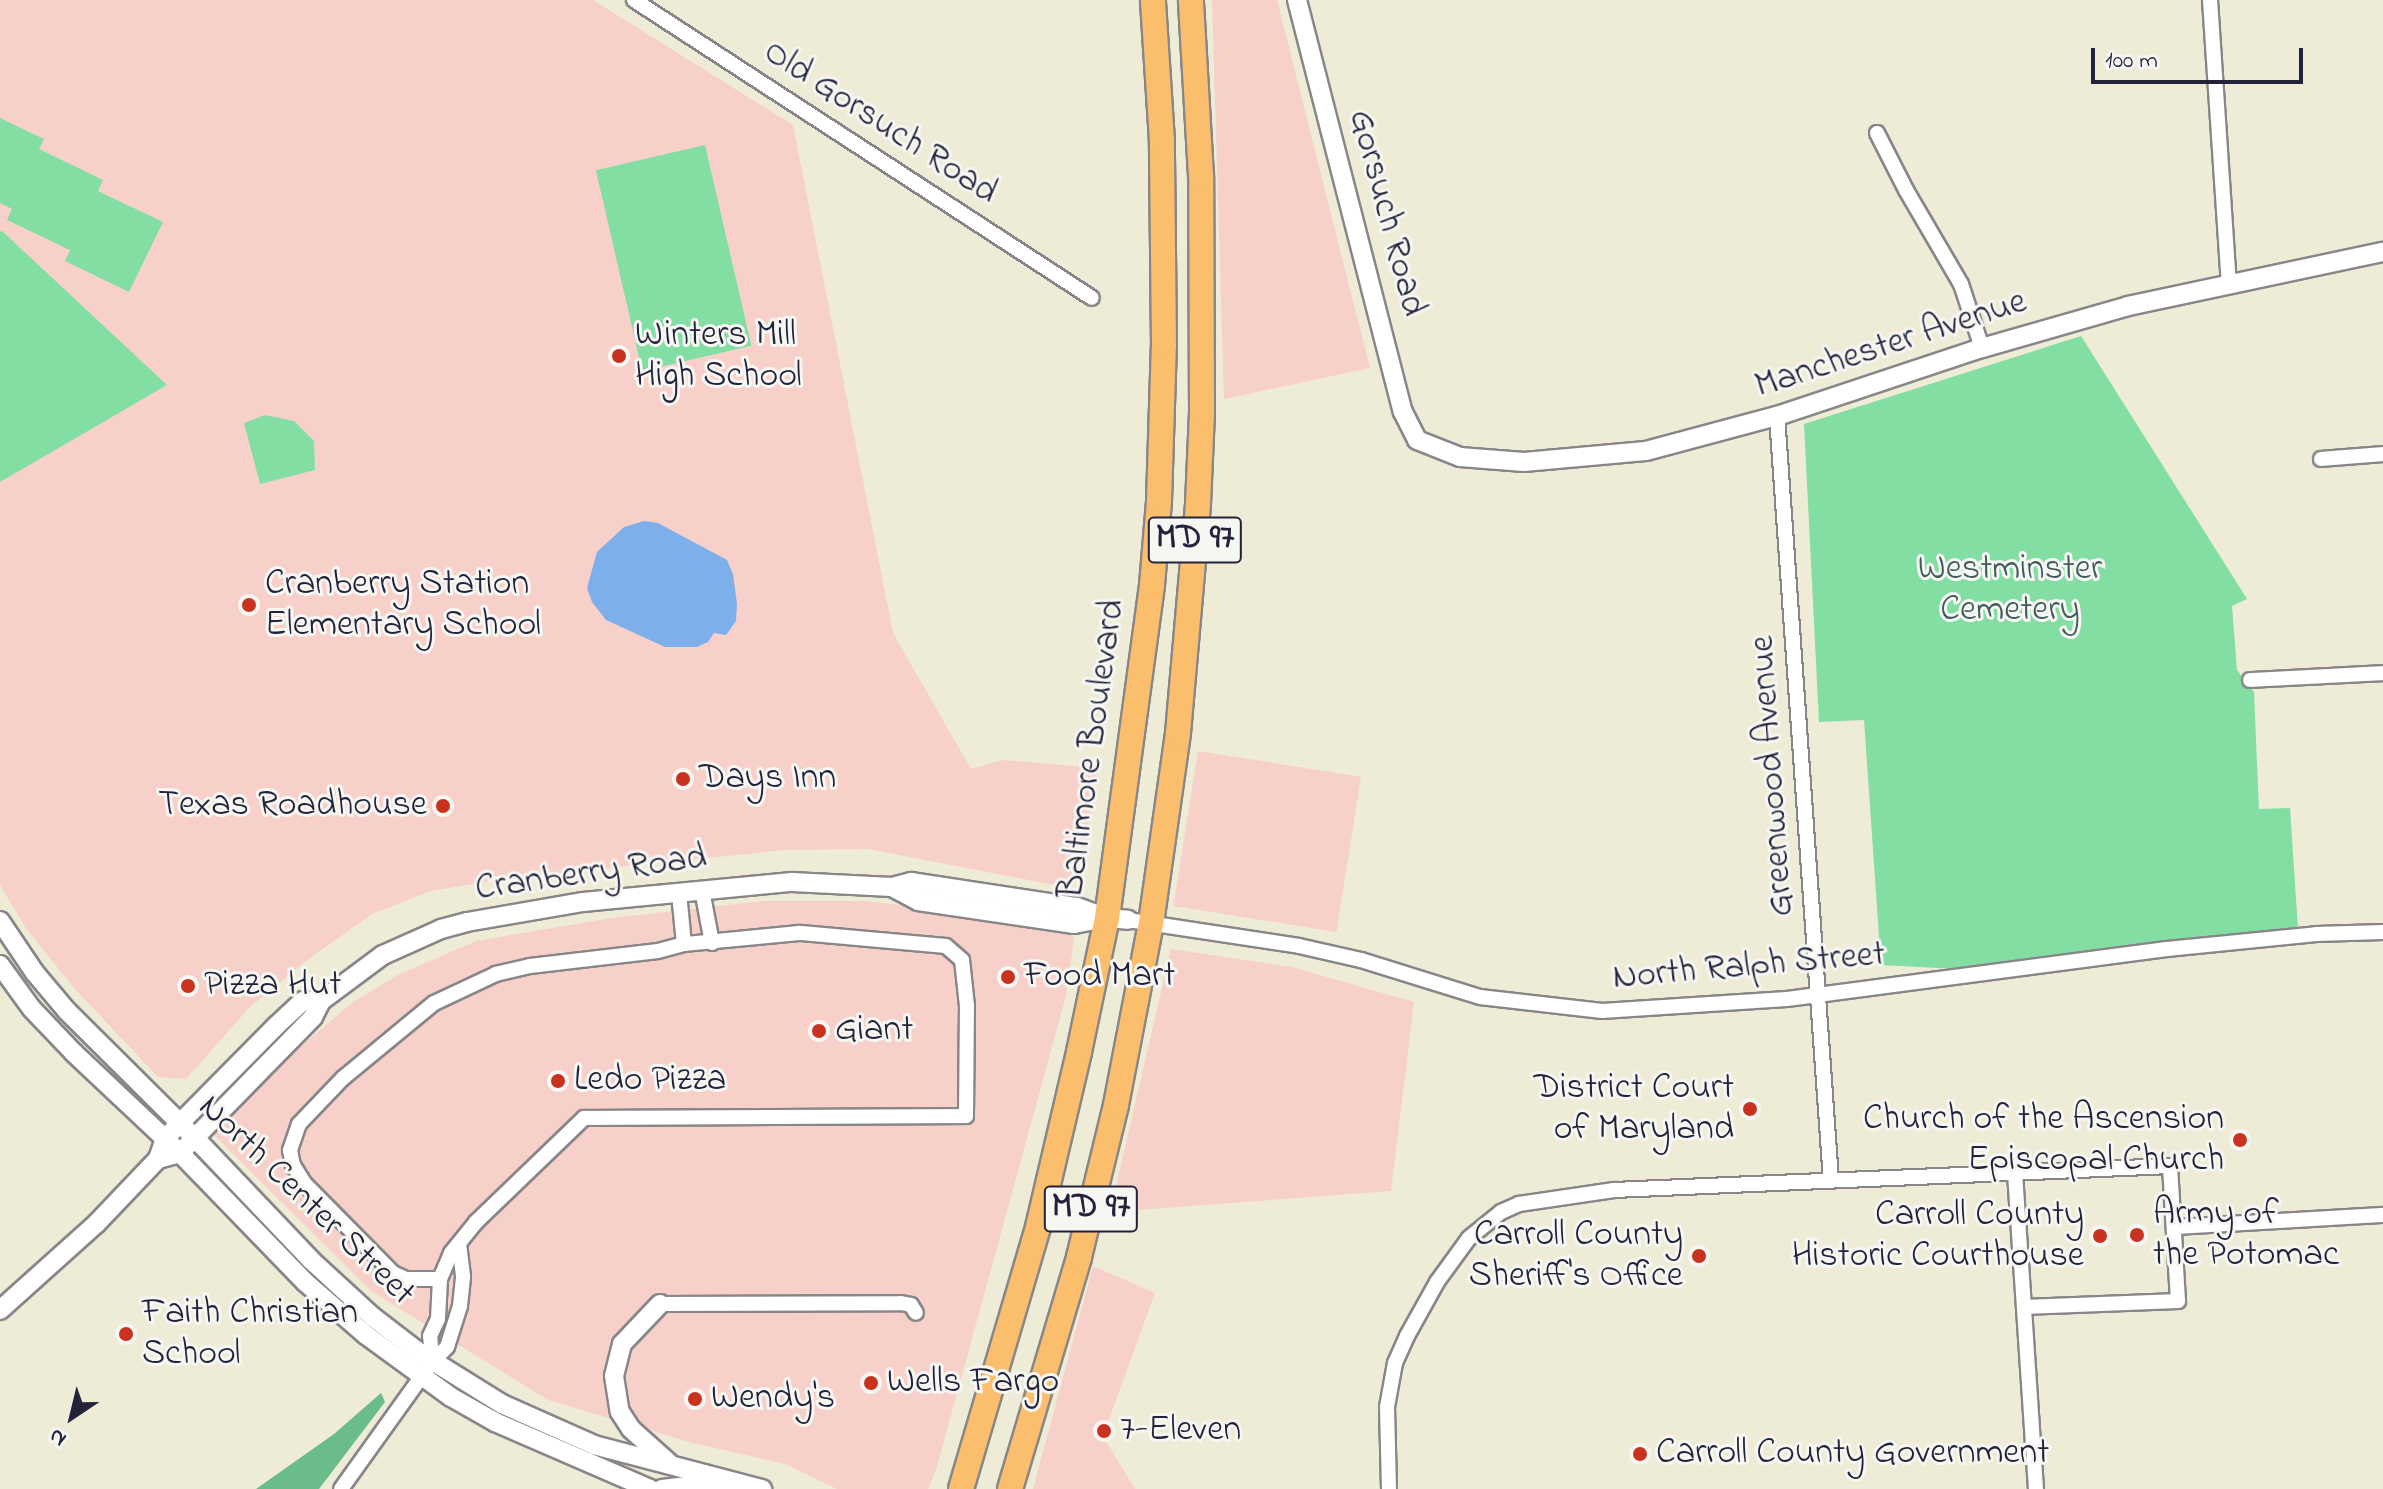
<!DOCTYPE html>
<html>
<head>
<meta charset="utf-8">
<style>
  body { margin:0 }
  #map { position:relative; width:2383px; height:1489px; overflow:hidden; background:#eeebd6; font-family:"Indie Flower",sans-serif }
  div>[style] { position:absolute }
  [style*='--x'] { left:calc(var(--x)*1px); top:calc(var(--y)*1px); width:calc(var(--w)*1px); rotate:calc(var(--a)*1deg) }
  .built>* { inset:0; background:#f7d1c9; transform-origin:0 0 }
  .green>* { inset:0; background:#83dea4; transform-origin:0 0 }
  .forest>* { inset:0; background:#6abd8a }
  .water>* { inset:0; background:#7db0ea }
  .roads { filter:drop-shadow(2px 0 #888688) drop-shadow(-2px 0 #888688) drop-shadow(0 2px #888688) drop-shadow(0 -2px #888688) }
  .minor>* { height:14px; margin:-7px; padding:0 7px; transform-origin:7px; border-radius:7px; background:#fff }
  .tertiary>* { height:18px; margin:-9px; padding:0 9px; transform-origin:9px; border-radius:9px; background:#fff }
  .trunk>* { height:24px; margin:-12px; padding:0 12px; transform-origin:12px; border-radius:12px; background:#fabe6d }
  .dots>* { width:22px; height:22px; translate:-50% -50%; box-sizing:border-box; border:4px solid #f6f6f2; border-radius:50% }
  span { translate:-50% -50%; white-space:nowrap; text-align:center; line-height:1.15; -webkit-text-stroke:6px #f6f6f2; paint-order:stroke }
  .shield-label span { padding:2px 6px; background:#f6f6f2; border:2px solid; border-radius:6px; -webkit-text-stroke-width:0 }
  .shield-label { font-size:34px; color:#22223b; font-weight:700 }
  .street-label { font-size:36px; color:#22223b }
  .poi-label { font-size:36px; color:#22223b }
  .left { translate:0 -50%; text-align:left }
  .right { translate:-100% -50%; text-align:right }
  .park-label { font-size:36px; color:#3f5a5a }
  .north { position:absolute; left:32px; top:1377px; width:80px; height:80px; -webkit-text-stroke:6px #f6f6f2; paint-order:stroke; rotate:215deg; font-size:22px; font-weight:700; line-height:32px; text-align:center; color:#22223b }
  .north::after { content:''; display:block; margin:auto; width:28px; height:36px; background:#22223b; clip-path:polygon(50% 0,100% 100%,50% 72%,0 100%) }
  .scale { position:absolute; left:2091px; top:48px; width:212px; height:36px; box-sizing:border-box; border:4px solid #22223b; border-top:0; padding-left:10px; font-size:24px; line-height:28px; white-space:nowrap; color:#22223b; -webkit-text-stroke:6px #f6f6f2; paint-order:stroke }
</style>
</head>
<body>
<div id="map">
  <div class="built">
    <div style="clip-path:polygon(0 0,593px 0,793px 125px,893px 633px,971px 769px,1003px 760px,1098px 768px,1079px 878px,1070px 888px,868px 849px,785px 850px,509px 878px,431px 891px,372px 914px,310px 958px,250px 1007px,186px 1079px,158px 1077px,74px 988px,25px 927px,0 885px)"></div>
    <div style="clip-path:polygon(1212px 0,1277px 0,1370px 368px,1224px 399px)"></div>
    <div style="left:1198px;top:751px;width:165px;height:157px;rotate:9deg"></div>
    <div style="clip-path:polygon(763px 901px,864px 901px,1042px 921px,1068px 929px,1074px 939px,1066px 996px,936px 1470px,928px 1489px,837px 1489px,785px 1464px,693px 1443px,548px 1400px,371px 1291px,213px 1134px,291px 1055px,353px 1002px,398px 975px,476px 941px,612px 918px)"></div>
    <div style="clip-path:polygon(1171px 949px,1292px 967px,1414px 1002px,1391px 1191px,1110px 1212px)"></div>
    <div style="clip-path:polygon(1093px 1266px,1155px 1293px,1103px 1436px,1135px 1489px,1033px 1489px)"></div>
  </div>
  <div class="green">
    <div style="clip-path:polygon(0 118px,44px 139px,39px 149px,103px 180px,98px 191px,163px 222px,129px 292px,65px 261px,70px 250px,7px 220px,12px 209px,0 203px)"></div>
    <div style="left:705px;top:145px;width:206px;height:112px;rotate:77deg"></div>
    <div style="clip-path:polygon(2px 231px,167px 385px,0 482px,0 232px)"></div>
    <div style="clip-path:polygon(2081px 336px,2247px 599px,2232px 606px,2237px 670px,2254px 692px,2259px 809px,2290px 808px,2298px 929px,1958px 969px,1881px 965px,1864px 720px,1819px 722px,1804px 424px)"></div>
    <div style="clip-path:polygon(265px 415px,294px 421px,314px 441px,315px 470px,260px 484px,244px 423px)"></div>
  </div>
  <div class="forest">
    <div style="clip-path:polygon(381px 1393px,385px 1402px,319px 1489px,256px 1489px,334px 1434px)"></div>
  </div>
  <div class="water">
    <div style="clip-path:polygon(644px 521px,658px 523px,727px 560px,733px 574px,737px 604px,736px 621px,726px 635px,714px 633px,708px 642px,697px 647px,665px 647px,606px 620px,592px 602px,587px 588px,597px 552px,624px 527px)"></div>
  </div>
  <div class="roads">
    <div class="minor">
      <div style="--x:634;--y:0;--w:546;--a:33.05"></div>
      <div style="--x:2210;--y:0;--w:284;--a:86.2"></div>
      <div style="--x:1877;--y:133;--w:64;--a:63"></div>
      <div style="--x:1906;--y:190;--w:109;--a:59.7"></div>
      <div style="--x:1961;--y:284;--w:67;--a:71.8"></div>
      <div style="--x:1777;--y:416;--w:766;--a:85.96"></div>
      <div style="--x:2321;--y:459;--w:62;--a:-4.6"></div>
      <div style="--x:2250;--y:680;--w:133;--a:-3"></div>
      <div style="--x:702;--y:890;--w:54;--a:79.3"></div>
      <div style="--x:679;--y:893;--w:51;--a:84.4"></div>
      <div style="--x:1128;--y:920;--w:173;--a:8.6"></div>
      <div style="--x:1299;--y:946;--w:64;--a:12.7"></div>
      <div style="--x:1361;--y:960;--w:125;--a:17.3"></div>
      <div style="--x:1480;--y:997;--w:123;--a:6.5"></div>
      <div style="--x:1602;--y:1011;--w:185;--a:-3.7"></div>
      <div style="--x:1787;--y:999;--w:383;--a:-7.5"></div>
      <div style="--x:2167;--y:949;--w:150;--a:-5.7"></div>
      <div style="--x:2316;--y:934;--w:67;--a:-1.7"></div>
      <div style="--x:2015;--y:1173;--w:317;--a:86.2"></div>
      <div style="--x:2174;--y:1227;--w:209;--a:-3.3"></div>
      <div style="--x:660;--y:1304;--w:241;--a:-0.2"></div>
      <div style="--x:901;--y:1303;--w:10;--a:11"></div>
      <div style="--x:911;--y:1305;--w:9;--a:58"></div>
      <div style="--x:432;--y:1362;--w:26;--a:-94"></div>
      <div style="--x:430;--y:1336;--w:19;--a:-65"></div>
      <div style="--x:438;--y:1319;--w:40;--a:-87.1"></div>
      <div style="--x:440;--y:1279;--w:28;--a:-67"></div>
      <div style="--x:451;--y:1253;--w:40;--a:-51"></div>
      <div style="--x:476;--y:1222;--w:150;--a:-43.9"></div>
      <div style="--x:584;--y:1118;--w:382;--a:-0.3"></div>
      <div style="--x:966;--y:1116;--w:110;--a:-89.5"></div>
      <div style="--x:967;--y:1006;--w:46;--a:-96.2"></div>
      <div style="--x:962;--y:960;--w:21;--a:-139"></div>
      <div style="--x:946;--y:946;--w:148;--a:-174.9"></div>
      <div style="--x:799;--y:933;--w:116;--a:174.5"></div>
      <div style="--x:684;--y:944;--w:27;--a:165"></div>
      <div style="--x:658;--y:951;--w:129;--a:173.3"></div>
      <div style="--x:530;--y:966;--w:35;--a:167"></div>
      <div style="--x:496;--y:974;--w:68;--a:154.9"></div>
      <div style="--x:434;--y:1003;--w:118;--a:140.5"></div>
      <div style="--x:343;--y:1078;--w:64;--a:133.7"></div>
      <div style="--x:299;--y:1124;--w:28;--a:109"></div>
      <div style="--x:290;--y:1150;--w:15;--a:79"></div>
      <div style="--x:293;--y:1165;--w:22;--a:58"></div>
      <div style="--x:305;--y:1184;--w:125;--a:45.3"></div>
      <div style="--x:393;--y:1273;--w:14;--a:25"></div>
      <div style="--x:406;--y:1279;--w:34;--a:0"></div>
      <div style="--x:341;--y:1489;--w:156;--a:-54.4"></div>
      <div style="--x:432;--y:1362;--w:21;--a:-45"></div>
      <div style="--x:447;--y:1347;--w:43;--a:-72.4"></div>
      <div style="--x:460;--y:1306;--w:30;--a:-84"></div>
      <div style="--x:463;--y:1276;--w:31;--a:-97"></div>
      <div style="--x:1389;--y:1489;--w:82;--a:-91.4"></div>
      <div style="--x:1387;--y:1407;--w:45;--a:-79.7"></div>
      <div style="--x:1395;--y:1363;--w:30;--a:-66"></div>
      <div style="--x:1407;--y:1336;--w:62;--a:-60.9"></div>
      <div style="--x:1437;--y:1282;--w:54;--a:-54"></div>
      <div style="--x:1469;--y:1238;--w:41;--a:-39.1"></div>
      <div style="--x:1501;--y:1212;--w:20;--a:-24"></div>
      <div style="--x:1519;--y:1204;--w:96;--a:-8.4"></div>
      <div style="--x:1614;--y:1190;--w:557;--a:-2.47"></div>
      <div style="--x:2170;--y:1166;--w:135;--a:86.6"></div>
      <div style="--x:2178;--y:1301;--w:154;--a:177.8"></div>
    </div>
    <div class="tertiary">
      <div style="--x:1297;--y:0;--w:425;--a:75.6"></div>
      <div style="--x:1403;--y:412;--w:31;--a:63"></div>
      <div style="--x:1417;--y:440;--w:46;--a:21.6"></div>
      <div style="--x:1460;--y:457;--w:64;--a:4.5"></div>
      <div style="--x:1524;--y:462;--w:122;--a:-5.2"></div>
      <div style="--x:1646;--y:451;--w:136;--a:-15"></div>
      <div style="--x:1777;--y:416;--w:216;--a:-18.4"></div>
      <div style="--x:1982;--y:348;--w:152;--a:-16"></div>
      <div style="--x:2128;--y:306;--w:261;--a:-12"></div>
      <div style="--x:892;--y:887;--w:30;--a:28"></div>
      <div style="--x:918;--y:901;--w:158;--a:8.4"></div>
      <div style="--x:1074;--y:924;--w:31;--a:-11"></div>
      <div style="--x:0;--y:921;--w:63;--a:56.1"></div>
      <div style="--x:35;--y:973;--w:50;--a:49.9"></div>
      <div style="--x:67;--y:1011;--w:180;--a:44.8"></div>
      <div style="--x:195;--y:1138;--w:168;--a:46.4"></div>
      <div style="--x:311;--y:1260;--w:84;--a:42.6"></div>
      <div style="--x:373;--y:1317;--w:59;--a:37.5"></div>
      <div style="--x:420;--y:1353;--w:97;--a:31.9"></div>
      <div style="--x:502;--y:1404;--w:101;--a:24"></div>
      <div style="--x:594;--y:1445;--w:174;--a:14.7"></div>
      <div style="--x:0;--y:965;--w:54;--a:54"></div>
      <div style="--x:32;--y:1009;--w:61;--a:46.3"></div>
      <div style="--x:74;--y:1053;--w:146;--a:43.3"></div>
      <div style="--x:180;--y:1153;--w:180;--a:45.9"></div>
      <div style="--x:305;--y:1282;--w:81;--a:41"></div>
      <div style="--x:366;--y:1335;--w:105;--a:36.1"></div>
      <div style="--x:451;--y:1397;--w:51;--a:29.6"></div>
      <div style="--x:495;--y:1422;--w:169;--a:23.4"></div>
      <div style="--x:158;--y:1159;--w:23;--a:-15"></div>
      <div style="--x:180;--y:1153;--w:190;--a:-45.6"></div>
      <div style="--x:313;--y:1017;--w:18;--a:-63"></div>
      <div style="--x:321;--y:1001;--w:77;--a:-36.6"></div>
      <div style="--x:383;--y:955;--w:64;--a:-24.1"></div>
      <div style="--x:441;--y:929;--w:27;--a:-15"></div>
      <div style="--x:467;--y:922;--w:118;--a:-9.8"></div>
      <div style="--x:583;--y:902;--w:210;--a:-5.5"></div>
      <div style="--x:792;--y:882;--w:100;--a:2.9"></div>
      <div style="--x:892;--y:887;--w:20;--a:-15"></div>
      <div style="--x:911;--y:882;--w:168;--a:8.6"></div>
      <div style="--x:1077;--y:907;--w:32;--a:20"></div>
      <div style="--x:1107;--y:918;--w:21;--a:5"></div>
      <div style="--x:660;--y:1304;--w:55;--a:133.5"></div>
      <div style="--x:622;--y:1344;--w:33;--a:104"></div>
      <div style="--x:614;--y:1376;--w:36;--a:81"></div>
      <div style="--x:620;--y:1412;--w:20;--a:57"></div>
      <div style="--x:631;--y:1429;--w:51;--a:41.8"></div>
      <div style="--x:0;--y:1310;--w:129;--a:-41.9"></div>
      <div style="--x:96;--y:1224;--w:90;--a:-46.4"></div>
      <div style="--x:158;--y:1159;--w:21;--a:-71"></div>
      <div style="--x:165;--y:1139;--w:22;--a:-47"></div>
      <div style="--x:180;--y:1123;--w:138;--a:-45.3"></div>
      <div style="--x:277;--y:1025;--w:35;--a:-43"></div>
      <div style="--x:303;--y:1001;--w:18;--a:0"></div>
      <div style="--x:662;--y:1489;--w:59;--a:-6.8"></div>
    </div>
    <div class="trunk">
      <div style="--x:961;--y:1489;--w:273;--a:-73.6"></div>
      <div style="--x:1038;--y:1227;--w:180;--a:-76.8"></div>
      <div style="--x:1079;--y:1052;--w:137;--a:-78.2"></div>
      <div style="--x:1107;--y:918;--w:336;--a:-82.3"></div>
      <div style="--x:1152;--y:585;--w:84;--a:-85.2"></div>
      <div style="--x:1159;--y:501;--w:155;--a:-88.2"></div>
      <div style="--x:1164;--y:346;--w:205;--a:-90.6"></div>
      <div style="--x:1162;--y:141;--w:141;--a:-93.7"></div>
      <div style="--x:1010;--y:1489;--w:242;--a:-73.4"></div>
      <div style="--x:1079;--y:1257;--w:156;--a:-76.3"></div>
      <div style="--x:1116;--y:1105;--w:185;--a:-79.1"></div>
      <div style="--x:1151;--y:923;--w:192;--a:-81.9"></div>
      <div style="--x:1178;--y:733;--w:230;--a:-85"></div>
      <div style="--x:1198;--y:504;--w:91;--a:-87.5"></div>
      <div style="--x:1202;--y:413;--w:237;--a:-90.2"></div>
      <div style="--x:1201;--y:176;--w:176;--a:-93.3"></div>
    </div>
  </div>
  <div class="dots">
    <div style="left:619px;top:356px;background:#c8321e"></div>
    <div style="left:249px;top:605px;background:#c8321e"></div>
    <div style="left:683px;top:779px;background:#c8321e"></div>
    <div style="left:443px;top:806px;background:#c8321e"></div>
    <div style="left:1008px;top:977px;background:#c8321e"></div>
    <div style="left:188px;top:986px;background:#c8321e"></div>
    <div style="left:819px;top:1031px;background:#c8321e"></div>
    <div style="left:558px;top:1081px;background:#c8321e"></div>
    <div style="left:1750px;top:1109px;background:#c8321e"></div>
    <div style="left:2240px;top:1140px;background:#c8321e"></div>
    <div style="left:2137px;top:1235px;background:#c8321e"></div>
    <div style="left:2100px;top:1236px;background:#c8321e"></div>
    <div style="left:1699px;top:1256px;background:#c8321e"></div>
    <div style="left:126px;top:1334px;background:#c8321e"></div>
    <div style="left:871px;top:1383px;background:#c8321e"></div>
    <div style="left:695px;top:1399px;background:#c8321e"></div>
    <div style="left:1104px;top:1431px;background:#c8321e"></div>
    <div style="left:1640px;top:1454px;background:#c8321e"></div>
  </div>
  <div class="shield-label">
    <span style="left:1195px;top:540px">MD 97</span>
    <span style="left:1091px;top:1209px">MD 97</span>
  </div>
  <div class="street-label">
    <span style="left:880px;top:123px;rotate:33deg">Old Gorsuch Road</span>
    <span style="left:1386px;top:213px;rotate:75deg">Gorsuch Road</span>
    <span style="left:1891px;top:345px;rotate:-18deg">Manchester Avenue</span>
    <span style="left:1093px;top:749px;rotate:-82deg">Baltimore Boulevard</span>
    <span style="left:1773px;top:776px;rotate:-94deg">Greenwood Avenue</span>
    <span style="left:591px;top:874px;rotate:-8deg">Cranberry Road</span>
    <span style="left:1749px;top:967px;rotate:-5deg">North Ralph Street</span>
    <span style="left:306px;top:1201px;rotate:44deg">North Center Street</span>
  </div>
  <div class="poi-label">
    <span class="left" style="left:635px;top:356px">Winters Mill<br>High School</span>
    <span class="left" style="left:265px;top:605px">Cranberry Station<br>Elementary School</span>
    <span class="left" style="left:699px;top:779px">Days Inn</span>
    <span class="right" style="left:427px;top:806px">Texas Roadhouse</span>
    <span class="left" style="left:1024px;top:977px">Food Mart</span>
    <span class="left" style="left:204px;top:986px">Pizza Hut</span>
    <span class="left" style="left:835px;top:1031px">Giant</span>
    <span class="left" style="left:574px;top:1081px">Ledo Pizza</span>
    <span class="right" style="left:1734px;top:1109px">District Court<br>of Maryland</span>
    <span class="right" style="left:2224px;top:1140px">Church of the Ascension<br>Episcopal Church</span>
    <span class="left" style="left:2153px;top:1235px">Army of<br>the Potomac</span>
    <span class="right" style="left:2084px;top:1236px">Carroll County<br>Historic Courthouse</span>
    <span class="right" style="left:1683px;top:1256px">Carroll County<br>Sheriff's Office</span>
    <span class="left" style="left:142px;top:1334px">Faith Christian<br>School</span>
    <span class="left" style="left:887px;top:1383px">Wells Fargo</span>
    <span class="left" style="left:711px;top:1399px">Wendy's</span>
    <span class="left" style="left:1120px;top:1431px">7-Eleven</span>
    <span class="left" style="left:1656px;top:1454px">Carroll County Government</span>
  </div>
  <div class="park-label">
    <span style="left:2010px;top:590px">Westminster<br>Cemetery</span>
  </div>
  <div class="north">N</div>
  <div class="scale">100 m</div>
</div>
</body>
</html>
